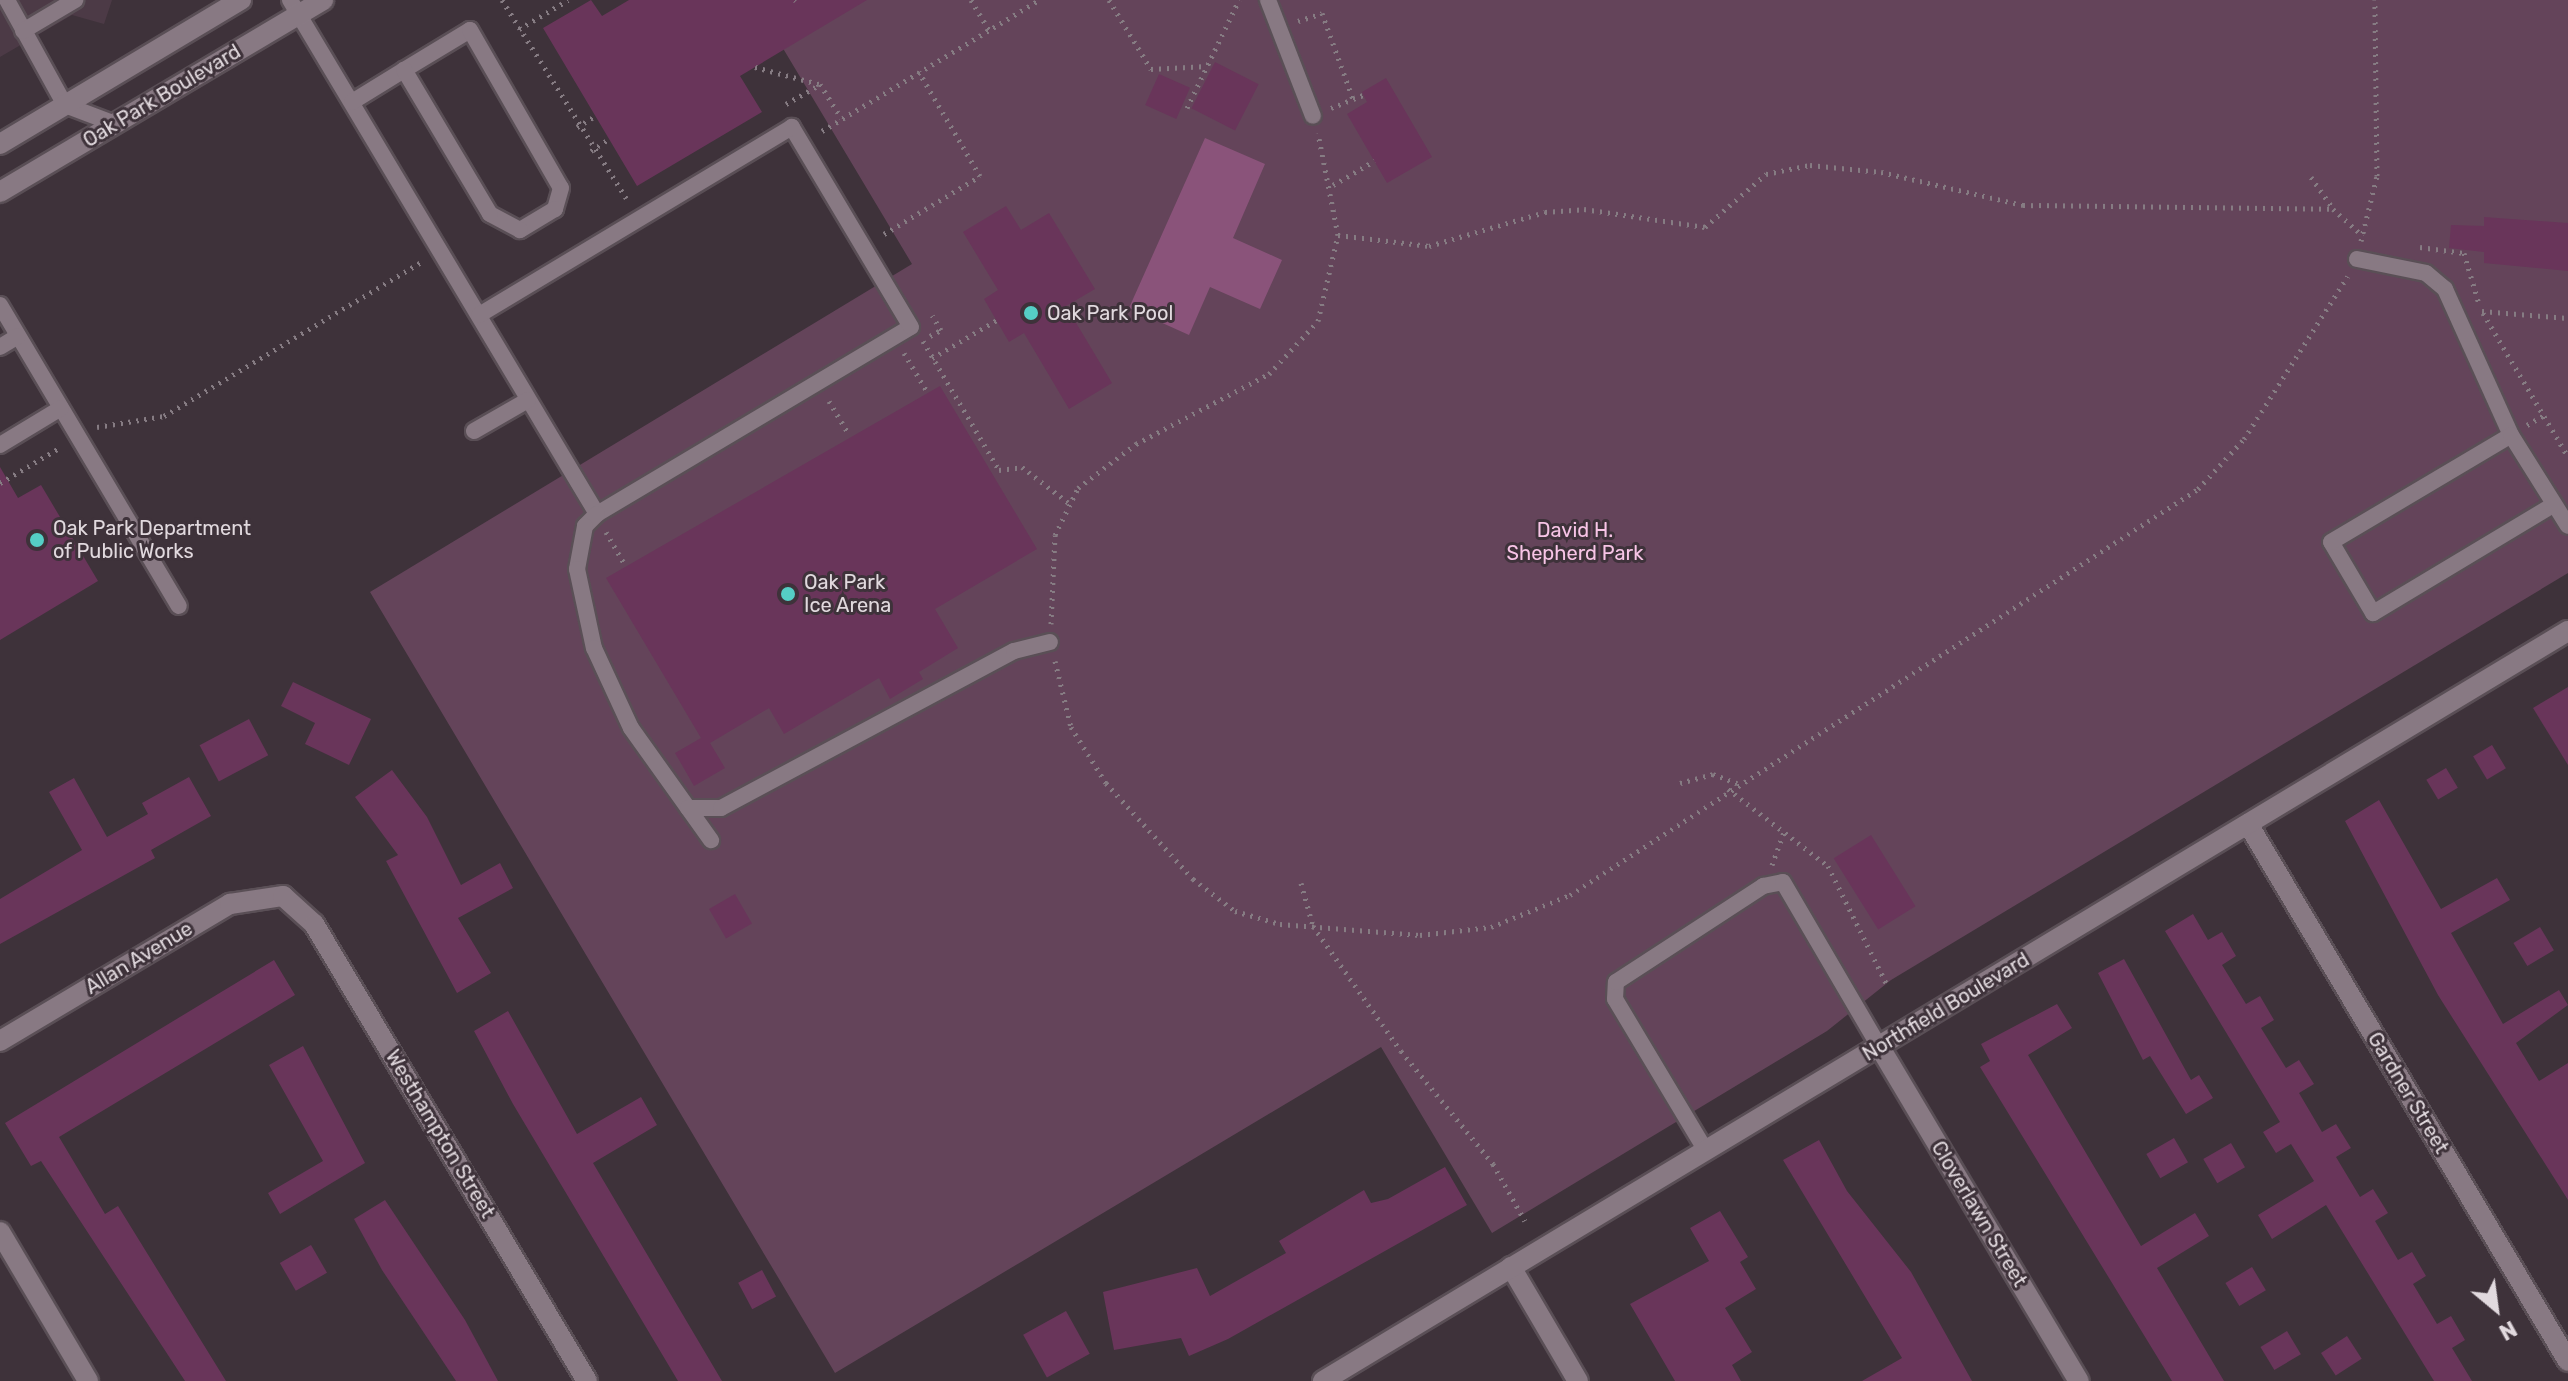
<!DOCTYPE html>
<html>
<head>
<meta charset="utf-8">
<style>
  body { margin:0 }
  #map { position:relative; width:2568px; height:1381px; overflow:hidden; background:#3e323a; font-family:Rubik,sans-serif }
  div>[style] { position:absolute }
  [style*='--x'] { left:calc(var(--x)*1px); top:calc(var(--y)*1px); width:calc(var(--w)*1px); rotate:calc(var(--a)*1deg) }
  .built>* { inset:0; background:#4c3a46 }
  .green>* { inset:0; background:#64445a }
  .water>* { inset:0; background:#8a537a }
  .building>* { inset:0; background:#69355a; transform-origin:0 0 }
  .path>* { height:5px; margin-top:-2.5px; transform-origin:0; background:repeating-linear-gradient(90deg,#867c83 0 2px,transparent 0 8px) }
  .roads { filter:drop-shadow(2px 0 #5a4f56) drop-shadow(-2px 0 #5a4f56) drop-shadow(0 2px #5a4f56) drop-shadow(0 -2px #5a4f56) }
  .service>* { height:16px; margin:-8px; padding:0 8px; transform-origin:8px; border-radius:8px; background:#887983 }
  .minor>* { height:20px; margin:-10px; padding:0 10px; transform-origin:10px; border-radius:10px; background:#887983 }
  .tertiary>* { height:20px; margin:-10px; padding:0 10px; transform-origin:10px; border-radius:10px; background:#887983 }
  .dots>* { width:22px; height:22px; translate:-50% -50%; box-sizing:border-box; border:4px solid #3e323a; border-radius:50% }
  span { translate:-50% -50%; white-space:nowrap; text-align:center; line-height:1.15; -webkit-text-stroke:6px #3e323a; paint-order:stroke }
  .street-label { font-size:20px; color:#e1d9de }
  .poi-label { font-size:20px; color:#e1d9de }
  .left { translate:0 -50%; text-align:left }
  .park-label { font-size:20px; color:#f7c4e6 }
  .north { position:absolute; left:2456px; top:1269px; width:80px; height:80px; -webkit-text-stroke:6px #3e323a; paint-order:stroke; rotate:151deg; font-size:22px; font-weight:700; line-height:32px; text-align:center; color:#e1d9de }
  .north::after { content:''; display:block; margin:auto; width:28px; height:36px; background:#e1d9de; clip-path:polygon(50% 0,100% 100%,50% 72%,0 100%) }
</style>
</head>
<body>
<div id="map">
  <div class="built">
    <div style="clip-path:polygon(0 0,112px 0,104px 24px,72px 15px,0 57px)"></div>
  </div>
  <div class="green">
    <div style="clip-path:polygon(754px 0,2568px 0,2568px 573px,1891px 980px,1827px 1031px,1492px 1233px,1381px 1047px,835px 1373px,370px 592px,912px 264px)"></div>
  </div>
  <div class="water">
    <div style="clip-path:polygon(1205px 138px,1265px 164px,1233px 238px,1282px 260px,1260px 309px,1210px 287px,1189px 335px,1129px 308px)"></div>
  </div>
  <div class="building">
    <div style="clip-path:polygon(591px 0,602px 16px,629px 0,867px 0,740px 76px,762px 112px,637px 186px,543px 28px)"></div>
    <div style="left:1215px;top:62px;width:49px;height:52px;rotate:27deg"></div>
    <div style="left:1159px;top:74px;width:34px;height:34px;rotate:24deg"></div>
    <div style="clip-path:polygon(1386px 78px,1432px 157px,1387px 183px,1347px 114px,1367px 102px,1362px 92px)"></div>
    <div style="clip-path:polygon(1006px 206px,1021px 230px,1049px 213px,1095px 289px,1066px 306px,1112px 383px,1069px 409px,1024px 333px,1009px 342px,984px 299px,998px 290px,963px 232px)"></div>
    <div style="clip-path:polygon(2484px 217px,2568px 223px,2568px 271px,2484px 263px,2484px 252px,2449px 248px,2451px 225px,2484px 226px)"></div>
    <div style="clip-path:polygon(940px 386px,1037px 549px,935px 609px,958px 648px,919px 672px,923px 679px,890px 699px,879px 678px,784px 734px,769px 708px,710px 743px,725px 768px,694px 786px,675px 753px,701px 738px,606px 578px)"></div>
    <div style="clip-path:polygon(0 467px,18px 498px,41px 485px,98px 581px,0 640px)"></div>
    <div style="clip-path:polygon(293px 682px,371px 719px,349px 765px,305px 744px,315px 723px,281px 706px)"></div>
    <div style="clip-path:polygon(2568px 687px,2568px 765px,2533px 708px)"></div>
    <div style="left:249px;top:719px;width:41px;height:56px;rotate:62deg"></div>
    <div style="left:2492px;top:745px;width:27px;height:22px;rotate:59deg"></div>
    <div style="left:2446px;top:768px;width:23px;height:23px;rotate:59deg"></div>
    <div style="clip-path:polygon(392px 770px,427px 817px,461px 885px,500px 863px,513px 888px,458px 918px,491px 973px,457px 993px,386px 861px,398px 855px,355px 797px)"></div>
    <div style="clip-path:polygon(189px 777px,211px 816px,151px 850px,155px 858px,0 944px,0 899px,82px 850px,49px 792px,74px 778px,107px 837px,148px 814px,142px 803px)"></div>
    <div style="clip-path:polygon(2379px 800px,2441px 909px,2497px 878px,2510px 900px,2451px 933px,2503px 1024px,2559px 990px,2568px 1005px,2516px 1043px,2539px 1081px,2568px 1063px,2568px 1200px,2438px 995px,2345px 821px)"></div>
    <div style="left:1871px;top:835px;width:84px;height:44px;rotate:58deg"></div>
    <div style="left:735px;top:894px;width:34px;height:30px;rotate:60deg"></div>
    <div style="clip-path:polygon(2193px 914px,2208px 940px,2222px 932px,2236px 956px,2222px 965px,2246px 1004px,2260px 996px,2274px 1020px,2261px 1028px,2286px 1068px,2299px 1060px,2314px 1084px,2299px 1093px,2322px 1132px,2336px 1124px,2351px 1148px,2336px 1157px,2360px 1197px,2373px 1189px,2388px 1213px,2375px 1221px,2398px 1260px,2412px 1252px,2426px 1276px,2413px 1284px,2437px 1324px,2451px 1316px,2465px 1340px,2452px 1348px,2472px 1381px,2434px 1381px,2326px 1205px,2272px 1239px,2258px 1215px,2314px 1181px,2291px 1144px,2276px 1153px,2263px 1132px,2280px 1122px,2165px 931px)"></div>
    <div style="left:2540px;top:927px;width:27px;height:31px;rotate:59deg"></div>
    <div style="clip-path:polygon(2124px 959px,2191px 1080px,2199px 1075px,2213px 1098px,2186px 1114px,2150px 1056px,2143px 1060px,2098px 973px)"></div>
    <div style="clip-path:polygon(274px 960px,295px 995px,59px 1137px,105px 1214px,118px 1206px,226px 1381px,185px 1381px,41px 1161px,31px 1166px,5px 1123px)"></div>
    <div style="clip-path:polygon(2057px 1004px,2072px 1028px,2028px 1055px,2141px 1246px,2195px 1213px,2209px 1236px,2157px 1268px,2224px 1381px,2172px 1381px,1980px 1067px,1990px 1061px,1981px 1044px)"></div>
    <div style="clip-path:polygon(508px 1011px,577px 1134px,641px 1097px,657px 1125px,593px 1163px,722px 1381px,678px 1381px,513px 1104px,474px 1031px)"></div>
    <div style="clip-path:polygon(303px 1046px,365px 1163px,280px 1214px,268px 1193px,323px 1161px,269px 1065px)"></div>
    <div style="left:2174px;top:1138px;width:28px;height:32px;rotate:60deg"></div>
    <div style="clip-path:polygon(1819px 1140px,1847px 1191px,1911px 1272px,1972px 1381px,1862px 1381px,1902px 1358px,1783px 1160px)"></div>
    <div style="left:2231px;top:1143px;width:28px;height:32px;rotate:60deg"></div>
    <div style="clip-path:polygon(1445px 1167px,1467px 1205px,1228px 1339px,1189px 1356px,1181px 1338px,1114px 1350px,1103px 1292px,1197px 1268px,1210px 1296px,1286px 1253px,1279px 1241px,1364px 1190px,1371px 1203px,1388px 1199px)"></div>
    <div style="clip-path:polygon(385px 1200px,465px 1320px,498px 1381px,456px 1381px,382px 1270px,354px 1219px)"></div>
    <div style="clip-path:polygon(1720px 1211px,1748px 1257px,1740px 1262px,1756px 1289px,1725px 1308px,1752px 1352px,1732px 1365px,1741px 1381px,1675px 1381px,1630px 1304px,1709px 1261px,1690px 1228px)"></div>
    <div style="left:311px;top:1245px;width:32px;height:36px;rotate:60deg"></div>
    <div style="left:2252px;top:1267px;width:27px;height:31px;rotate:59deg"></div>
    <div style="left:762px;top:1270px;width:30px;height:27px;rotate:62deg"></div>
    <div style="left:1066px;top:1311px;width:49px;height:49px;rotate:61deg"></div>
    <div style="left:2287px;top:1331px;width:27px;height:31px;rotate:59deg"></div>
    <div style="left:2347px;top:1336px;width:27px;height:31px;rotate:57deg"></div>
  </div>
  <div class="path">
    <div style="--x:502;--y:0;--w:234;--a:57.9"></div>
    <div style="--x:795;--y:0;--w:1;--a:45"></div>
    <div style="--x:971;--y:0;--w:35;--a:59"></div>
    <div style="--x:1109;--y:0;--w:81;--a:58.7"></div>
    <div style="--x:1151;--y:69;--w:56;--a:-3.1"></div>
    <div style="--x:1298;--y:21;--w:25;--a:-18"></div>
    <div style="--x:1322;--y:13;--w:91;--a:70.2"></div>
    <div style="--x:519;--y:29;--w:57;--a:-30.6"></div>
    <div style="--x:755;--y:67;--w:66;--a:14.9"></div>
    <div style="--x:786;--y:104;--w:39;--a:-30"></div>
    <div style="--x:820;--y:84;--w:40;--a:58"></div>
    <div style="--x:1187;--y:108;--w:120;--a:-64.3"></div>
    <div style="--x:1331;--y:108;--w:35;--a:-22"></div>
    <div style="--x:577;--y:127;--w:21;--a:-31"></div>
    <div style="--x:822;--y:131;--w:253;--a:-31.1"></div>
    <div style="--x:591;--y:151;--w:22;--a:-34"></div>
    <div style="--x:2311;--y:177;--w:39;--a:55"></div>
    <div style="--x:1333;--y:185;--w:48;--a:-30.3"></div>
    <div style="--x:884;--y:234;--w:112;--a:-31.1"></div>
    <div style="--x:980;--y:176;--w:121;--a:-120.4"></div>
    <div style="--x:1338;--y:235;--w:92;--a:6.9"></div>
    <div style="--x:1429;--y:246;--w:121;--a:-16.3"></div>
    <div style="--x:1545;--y:212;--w:39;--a:-4"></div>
    <div style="--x:1584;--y:209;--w:122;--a:8.5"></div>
    <div style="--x:1705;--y:227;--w:81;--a:-41"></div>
    <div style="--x:1766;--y:174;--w:45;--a:-11.6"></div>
    <div style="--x:1810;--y:165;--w:71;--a:5.6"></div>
    <div style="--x:1881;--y:172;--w:146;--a:13.1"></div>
    <div style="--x:2023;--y:205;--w:310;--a:0.7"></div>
    <div style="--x:2333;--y:209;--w:40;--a:42"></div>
    <div style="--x:2361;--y:241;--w:67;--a:-76.2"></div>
    <div style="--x:2377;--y:176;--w:176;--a:-90.7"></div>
    <div style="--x:2420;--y:247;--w:44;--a:7.8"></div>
    <div style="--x:2464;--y:253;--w:53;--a:73.6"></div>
    <div style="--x:2482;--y:311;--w:86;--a:4.7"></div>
    <div style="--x:2483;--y:313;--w:167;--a:59.4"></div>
    <div style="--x:930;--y:336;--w:13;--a:-29"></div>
    <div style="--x:941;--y:330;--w:17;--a:-121"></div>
    <div style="--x:923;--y:341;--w:150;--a:59.5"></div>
    <div style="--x:999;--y:470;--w:23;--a:-7"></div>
    <div style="--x:1022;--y:467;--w:61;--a:37.6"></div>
    <div style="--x:904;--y:353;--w:47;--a:59"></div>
    <div style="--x:932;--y:358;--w:75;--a:-30.3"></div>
    <div style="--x:829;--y:401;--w:39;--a:59"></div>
    <div style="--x:2527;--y:425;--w:20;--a:-30"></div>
    <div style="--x:97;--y:427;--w:68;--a:-9.3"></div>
    <div style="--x:164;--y:416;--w:302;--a:-30.9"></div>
    <div style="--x:0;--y:483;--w:71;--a:-30.5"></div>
    <div style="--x:606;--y:532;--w:39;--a:60"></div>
    <div style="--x:1051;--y:624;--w:89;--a:-87.4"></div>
    <div style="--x:1055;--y:535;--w:52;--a:-63.9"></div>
    <div style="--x:1078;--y:488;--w:73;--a:-37.2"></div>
    <div style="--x:1136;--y:444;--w:150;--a:-27.8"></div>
    <div style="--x:1269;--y:374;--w:72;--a:-47.2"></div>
    <div style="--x:1318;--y:321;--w:88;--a:-76.9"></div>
    <div style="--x:1338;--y:235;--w:104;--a:-101.1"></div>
    <div style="--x:1055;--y:661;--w:68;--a:76.4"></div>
    <div style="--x:1071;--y:727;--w:66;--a:58"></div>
    <div style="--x:1106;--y:783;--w:130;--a:47.8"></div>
    <div style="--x:1193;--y:879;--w:53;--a:37.3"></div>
    <div style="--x:1235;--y:911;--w:47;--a:16.1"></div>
    <div style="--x:1280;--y:924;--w:140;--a:4.5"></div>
    <div style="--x:1420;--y:935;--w:71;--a:-6.4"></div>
    <div style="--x:1491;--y:927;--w:85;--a:-22.1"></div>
    <div style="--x:1570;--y:895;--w:748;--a:-32.88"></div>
    <div style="--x:2198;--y:489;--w:68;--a:-47.4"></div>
    <div style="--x:2244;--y:439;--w:193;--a:-57.5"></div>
    <div style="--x:1680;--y:783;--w:34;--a:-15"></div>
    <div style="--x:1713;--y:774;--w:26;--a:21"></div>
    <div style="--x:1728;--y:789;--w:126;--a:37.6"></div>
    <div style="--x:1828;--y:866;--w:135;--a:63.6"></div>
    <div style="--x:1772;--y:865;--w:35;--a:-70"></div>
    <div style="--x:1301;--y:883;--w:45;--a:74.4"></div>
    <div style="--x:1313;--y:926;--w:153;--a:54.9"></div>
    <div style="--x:1401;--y:1051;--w:146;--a:50.8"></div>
    <div style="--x:1493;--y:1164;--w:65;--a:60.7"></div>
  </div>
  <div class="roads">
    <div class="service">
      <div style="--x:7;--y:0;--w:120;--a:61.1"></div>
      <div style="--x:65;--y:105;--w:53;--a:20.8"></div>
      <div style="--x:290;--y:0;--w:599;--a:59.15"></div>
      <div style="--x:597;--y:514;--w:365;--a:-30.8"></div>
      <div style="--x:911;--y:327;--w:233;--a:-120.8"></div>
      <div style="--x:792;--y:127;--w:365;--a:149"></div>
      <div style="--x:1268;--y:0;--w:124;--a:68.8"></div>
      <div style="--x:23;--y:31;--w:61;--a:-30.8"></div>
      <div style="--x:352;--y:102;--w:61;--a:-31.6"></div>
      <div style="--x:404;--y:70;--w:77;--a:-31.2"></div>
      <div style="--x:470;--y:30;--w:182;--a:60.1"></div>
      <div style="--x:561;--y:188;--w:22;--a:106"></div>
      <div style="--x:555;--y:209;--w:41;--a:149"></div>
      <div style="--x:520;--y:230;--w:34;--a:-152"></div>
      <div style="--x:490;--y:214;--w:168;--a:-120.8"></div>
      <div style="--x:2357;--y:259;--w:70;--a:11.5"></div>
      <div style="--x:2426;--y:273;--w:25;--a:40"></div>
      <div style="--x:2445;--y:289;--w:160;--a:65.7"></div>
      <div style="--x:0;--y:305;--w:350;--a:59.3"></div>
      <div style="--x:0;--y:347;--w:21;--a:-31"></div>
      <div style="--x:474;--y:431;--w:62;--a:-29.9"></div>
      <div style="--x:0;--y:445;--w:71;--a:-31.2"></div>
      <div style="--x:2553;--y:505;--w:210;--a:149"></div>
      <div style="--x:2373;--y:613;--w:82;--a:-120.6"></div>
      <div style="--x:2331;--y:542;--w:209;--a:-30.7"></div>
      <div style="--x:2511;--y:435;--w:107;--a:57.9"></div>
      <div style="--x:597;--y:514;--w:17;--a:135"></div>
      <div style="--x:585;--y:526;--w:44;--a:100.5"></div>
      <div style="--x:577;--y:569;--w:81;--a:77.9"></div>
      <div style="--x:594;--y:648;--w:88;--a:65.2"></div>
      <div style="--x:631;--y:728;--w:138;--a:54.5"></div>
      <div style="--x:688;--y:808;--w:33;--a:0"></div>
      <div style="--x:721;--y:808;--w:332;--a:-28.2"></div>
      <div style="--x:1014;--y:651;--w:37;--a:-14"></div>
      <div style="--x:1706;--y:1151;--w:177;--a:-120.9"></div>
      <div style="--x:1615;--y:999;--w:17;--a:-87"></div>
      <div style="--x:1616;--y:982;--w:176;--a:-33.1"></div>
      <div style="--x:1763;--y:886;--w:20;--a:-11"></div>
      <div style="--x:1783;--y:882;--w:190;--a:59.7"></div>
    </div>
    <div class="minor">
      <div style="--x:2248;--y:824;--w:625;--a:59.21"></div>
      <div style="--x:0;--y:1041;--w:268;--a:-30.8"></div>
      <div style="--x:230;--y:904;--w:54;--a:-8.6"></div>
      <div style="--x:283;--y:896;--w:42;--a:42.1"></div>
      <div style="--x:314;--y:924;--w:532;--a:59.15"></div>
      <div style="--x:1879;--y:1046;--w:390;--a:59.2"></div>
      <div style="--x:0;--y:1232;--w:173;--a:59.4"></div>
      <div style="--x:1511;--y:1267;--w:132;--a:59.6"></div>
      <div style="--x:1323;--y:1381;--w:1453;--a:-31.07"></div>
    </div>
    <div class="tertiary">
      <div style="--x:0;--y:144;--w:281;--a:-30.9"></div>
      <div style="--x:0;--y:192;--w:376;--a:-30.7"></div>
    </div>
  </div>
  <div class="dots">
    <div style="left:1031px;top:313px;background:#55cec5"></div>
    <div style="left:37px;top:540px;background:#55cec5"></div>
    <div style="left:788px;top:594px;background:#55cec5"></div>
  </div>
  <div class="street-label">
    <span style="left:162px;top:96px;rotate:-31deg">Oak Park Boulevard</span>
    <span style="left:139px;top:958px;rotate:-31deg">Allan Avenue</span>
    <span style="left:1946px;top:1007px;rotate:-31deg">Northfield Boulevard</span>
    <span style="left:2408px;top:1093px;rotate:59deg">Gardner Street</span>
    <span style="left:440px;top:1134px;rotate:59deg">Westhampton Street</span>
    <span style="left:1979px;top:1214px;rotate:59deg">Cloverlawn Street</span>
  </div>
  <div class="poi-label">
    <span class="left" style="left:1047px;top:313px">Oak Park Pool</span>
    <span class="left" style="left:53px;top:540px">Oak Park Department<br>of Public Works</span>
    <span class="left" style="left:804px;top:594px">Oak Park<br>Ice Arena</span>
  </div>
  <div class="park-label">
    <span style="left:1575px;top:542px">David H.<br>Shepherd Park</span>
  </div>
  <div class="north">N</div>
</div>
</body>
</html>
